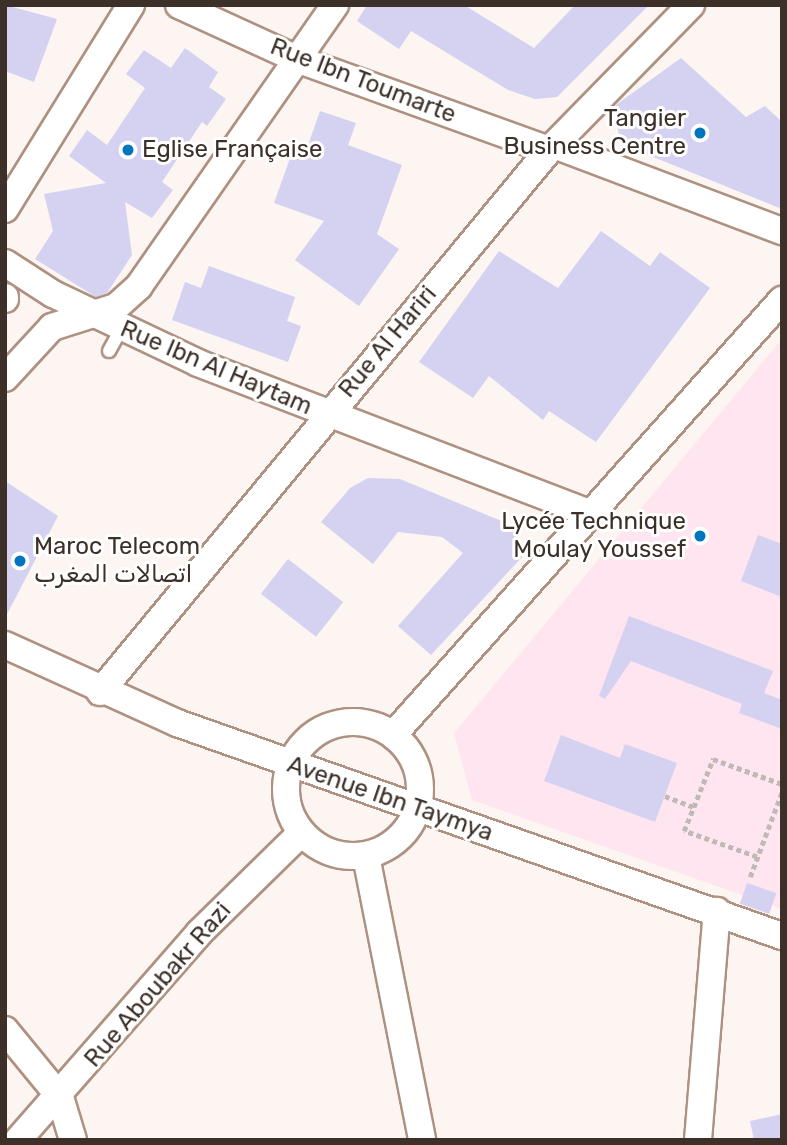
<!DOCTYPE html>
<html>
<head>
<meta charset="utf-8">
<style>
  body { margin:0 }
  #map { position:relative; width:787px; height:1145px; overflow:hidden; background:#fcf5f2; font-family:Rubik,Vazirmatn,sans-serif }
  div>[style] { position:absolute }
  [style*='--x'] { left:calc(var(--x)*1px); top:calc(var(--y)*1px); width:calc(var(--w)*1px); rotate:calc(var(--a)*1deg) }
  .education>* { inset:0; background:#fee5f0 }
  .building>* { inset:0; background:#d4d2f0; transform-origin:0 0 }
  .path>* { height:4.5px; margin-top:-2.25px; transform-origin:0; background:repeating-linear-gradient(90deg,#c1b9b5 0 5px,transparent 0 8.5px) }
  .roads { filter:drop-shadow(2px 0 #ae9180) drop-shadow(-2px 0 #ae9180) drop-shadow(0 2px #ae9180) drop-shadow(0 -2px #ae9180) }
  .lane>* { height:12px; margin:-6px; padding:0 6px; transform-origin:6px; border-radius:6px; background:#fff }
  .street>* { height:26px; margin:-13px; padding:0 13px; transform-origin:13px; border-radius:13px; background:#fff }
  .street>.ring { margin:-13px; padding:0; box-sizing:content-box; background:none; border:26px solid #fff; border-radius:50% }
  .dots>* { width:19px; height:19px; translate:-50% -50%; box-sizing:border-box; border:4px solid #fff; border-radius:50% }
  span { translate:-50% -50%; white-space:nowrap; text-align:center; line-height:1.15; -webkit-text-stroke:6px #fff; paint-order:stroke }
  .street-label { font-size:24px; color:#3c3029 }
  .poi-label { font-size:24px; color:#3c3029 }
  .right { translate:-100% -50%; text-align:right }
  .left { translate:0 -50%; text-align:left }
  .frame { position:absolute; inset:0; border:7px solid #3c3029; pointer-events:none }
</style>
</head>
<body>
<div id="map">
  <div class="education">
    <div style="clip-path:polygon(782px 339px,782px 909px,472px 800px,454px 733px)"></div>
  </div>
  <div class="building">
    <div style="clip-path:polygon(5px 5px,57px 19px,34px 82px,5px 71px)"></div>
    <div style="clip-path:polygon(367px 5px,464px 5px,534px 48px,575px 5px,649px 5px,557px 97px,535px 99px,508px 90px,411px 31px,399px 49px,357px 21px)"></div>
    <div style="clip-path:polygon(185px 48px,218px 72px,209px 87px,226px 99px,207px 126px,202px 122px,162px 182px,173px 190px,152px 218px,125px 202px,132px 255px,107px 293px,96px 297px,35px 259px,53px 231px,44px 194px,106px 183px,69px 156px,87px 130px,107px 145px,145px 88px,126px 74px,144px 50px,171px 68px)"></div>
    <div style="clip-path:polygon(681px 58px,746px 117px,765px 106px,782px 122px,782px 209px,621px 144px,613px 107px)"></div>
    <div style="clip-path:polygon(320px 111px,356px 123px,348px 145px,402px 165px,377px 234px,399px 249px,359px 306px,295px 260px,324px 221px,274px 203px,294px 147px,306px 151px)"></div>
    <div style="clip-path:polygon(601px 231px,650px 266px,660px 252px,710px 288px,596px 442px,549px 411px,543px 420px,489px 376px,473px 398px,419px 362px,499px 251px,558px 288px)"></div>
    <div style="clip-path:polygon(209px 266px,295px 297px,287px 321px,301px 326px,288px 362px,172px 320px,185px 282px,201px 288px)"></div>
    <div style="clip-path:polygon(368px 478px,400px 479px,516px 527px,523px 556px,431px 655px,398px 626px,463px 553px,442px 537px,398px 532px,373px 564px,321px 522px,350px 488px)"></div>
    <div style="clip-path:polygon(5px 481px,58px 516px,5px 618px)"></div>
    <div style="clip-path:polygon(758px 535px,782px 544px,782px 597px,741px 581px)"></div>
    <div style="left:288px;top:559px;width:70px;height:44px;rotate:38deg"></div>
    <div style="clip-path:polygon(629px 616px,773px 671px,764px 693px,782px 700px,782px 729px,739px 713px,742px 704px,631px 661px,605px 699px,599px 696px)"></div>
    <div style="clip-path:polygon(561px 735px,620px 758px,625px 744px,677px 763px,655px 822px,544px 781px)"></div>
    <div style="left:747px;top:883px;width:31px;height:22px;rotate:19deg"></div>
    <div style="clip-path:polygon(782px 1114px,782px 1140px,754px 1140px,750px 1121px)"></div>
  </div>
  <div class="path">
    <div style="--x:665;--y:796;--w:30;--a:21"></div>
    <div style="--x:757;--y:857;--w:77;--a:-160.4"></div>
    <div style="--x:684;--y:831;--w:78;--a:-68.1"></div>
    <div style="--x:713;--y:759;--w:73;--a:19.9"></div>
    <div style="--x:750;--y:877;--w:91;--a:-69.4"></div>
  </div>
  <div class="roads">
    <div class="lane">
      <div style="--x:109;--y:351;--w:26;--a:-61"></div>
    </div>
    <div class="street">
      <div style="--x:179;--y:5;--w:132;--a:24.6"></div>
      <div style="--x:299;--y:60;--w:266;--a:19.8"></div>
      <div style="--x:554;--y:145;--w:244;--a:20.7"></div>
      <div style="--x:5;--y:209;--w:240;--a:-58.3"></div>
      <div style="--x:5;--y:263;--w:57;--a:32.9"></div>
      <div style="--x:53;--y:294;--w:161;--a:25.4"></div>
      <div style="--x:198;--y:363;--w:423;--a:21"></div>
      <div style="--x:5;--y:297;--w:2;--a:90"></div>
      <div style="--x:5;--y:378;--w:69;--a:-47.3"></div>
      <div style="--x:52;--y:327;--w:67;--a:-17.4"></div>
      <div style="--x:116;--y:307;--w:31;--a:-42"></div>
      <div style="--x:139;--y:286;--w:343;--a:-55.1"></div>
      <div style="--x:5;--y:645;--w:189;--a:24.4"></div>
      <div style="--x:177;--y:723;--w:641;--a:19.4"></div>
      <div style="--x:100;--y:692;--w:704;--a:-50.36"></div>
      <div style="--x:549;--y:150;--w:203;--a:-45.6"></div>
      <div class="ring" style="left:286px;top:722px;width:108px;height:108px"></div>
      <div style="--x:393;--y:735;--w:584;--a:-48.2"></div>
      <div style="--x:366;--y:856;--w:289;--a:78.8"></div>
      <div style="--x:5;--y:1030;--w:87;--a:50.6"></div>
      <div style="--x:60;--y:1097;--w:45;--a:73.2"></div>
      <div style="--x:18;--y:1140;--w:275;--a:-48.8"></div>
      <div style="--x:199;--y:933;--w:143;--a:-44.4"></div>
      <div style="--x:698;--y:1140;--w:230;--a:-85.3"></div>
    </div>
  </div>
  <div class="dots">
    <div style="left:700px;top:133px;background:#0075bf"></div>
    <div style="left:128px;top:150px;background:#0075bf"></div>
    <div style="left:700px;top:536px;background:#0075bf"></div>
    <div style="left:20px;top:561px;background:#0075bf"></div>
  </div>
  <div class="street-label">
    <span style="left:363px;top:81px;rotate:21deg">Rue Ibn Toumarte</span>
    <span style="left:388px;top:342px;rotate:-50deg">Rue Al Hariri</span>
    <span style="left:216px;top:368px;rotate:23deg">Rue Ibn Al Haytam</span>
    <span style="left:390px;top:799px;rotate:19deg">Avenue Ibn Taymya</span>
    <span style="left:158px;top:985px;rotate:-49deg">Rue Aboubakr Razi</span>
  </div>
  <div class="poi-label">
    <span class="right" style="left:686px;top:133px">Tangier<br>Business Centre</span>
    <span class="left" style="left:142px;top:150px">Eglise Française</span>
    <span class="right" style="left:686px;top:536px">Lycée Technique<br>Moulay Youssef</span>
    <span class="left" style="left:34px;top:561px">Maroc Telecom<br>اتصالات المغرب</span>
  </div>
  <div class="frame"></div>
</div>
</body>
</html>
